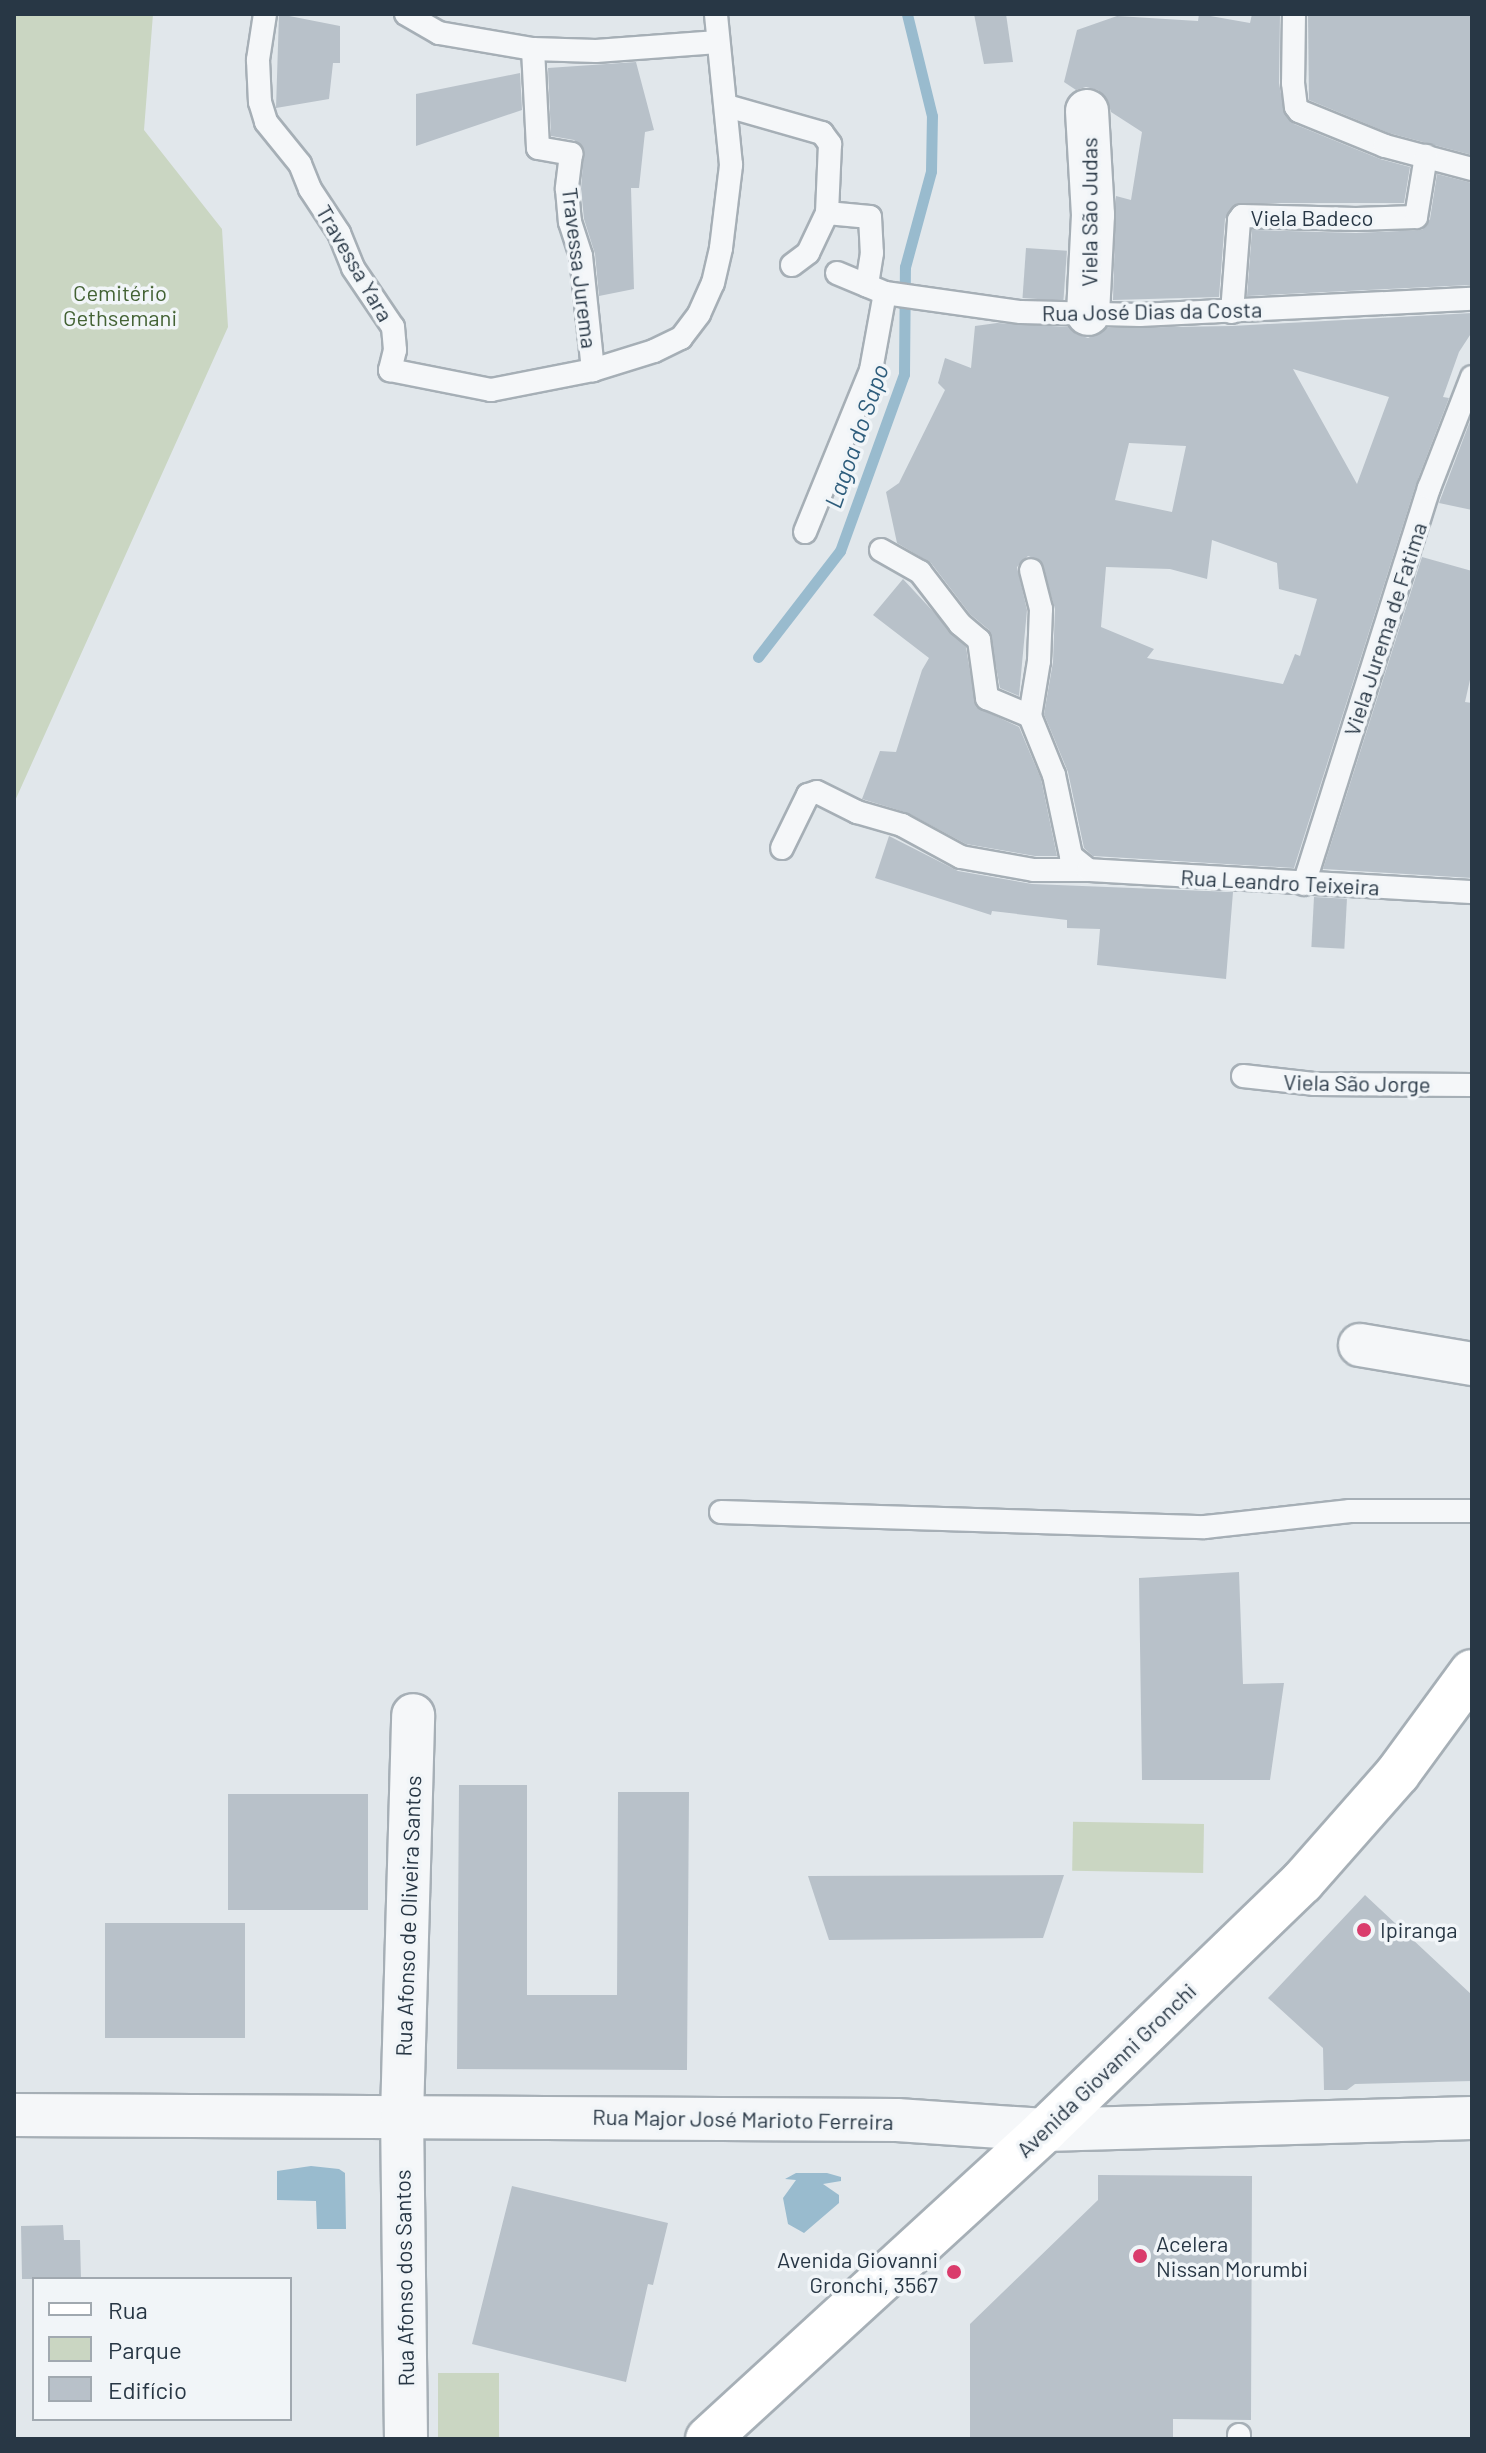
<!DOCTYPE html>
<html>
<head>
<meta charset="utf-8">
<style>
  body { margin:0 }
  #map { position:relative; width:1486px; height:2453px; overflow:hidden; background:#e1e7eb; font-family:Barlow,sans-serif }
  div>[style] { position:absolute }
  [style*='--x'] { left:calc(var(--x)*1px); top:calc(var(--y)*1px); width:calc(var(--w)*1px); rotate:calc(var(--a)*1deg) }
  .green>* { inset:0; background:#cad6c2; transform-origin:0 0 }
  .water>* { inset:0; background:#99bbce }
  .stream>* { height:11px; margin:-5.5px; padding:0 5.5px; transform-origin:5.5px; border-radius:5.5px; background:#99bbce }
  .building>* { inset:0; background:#b8c1c9; transform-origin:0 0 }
  .roads { filter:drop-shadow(2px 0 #a6afb6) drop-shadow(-2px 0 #a6afb6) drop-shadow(0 2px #a6afb6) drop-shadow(0 -2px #a6afb6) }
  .service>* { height:22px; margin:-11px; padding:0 11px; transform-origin:11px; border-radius:11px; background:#f5f7f9 }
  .minor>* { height:42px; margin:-21px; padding:0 21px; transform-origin:21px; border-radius:21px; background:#f5f7f9 }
  .primary>* { height:44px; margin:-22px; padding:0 22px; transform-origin:22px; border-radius:22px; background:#fff }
  .dots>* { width:22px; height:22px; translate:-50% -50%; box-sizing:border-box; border:4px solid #f1f5f8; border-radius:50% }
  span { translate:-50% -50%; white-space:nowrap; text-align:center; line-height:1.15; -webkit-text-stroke:7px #f1f5f8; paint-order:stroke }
  .street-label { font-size:22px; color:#283745 }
  .park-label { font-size:22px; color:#436234 }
  .poi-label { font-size:22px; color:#283745 }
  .left { translate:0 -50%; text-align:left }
  .right { translate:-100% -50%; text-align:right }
  .water-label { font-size:24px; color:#2e5d7c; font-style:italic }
  .frame { position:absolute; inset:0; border:16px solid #283745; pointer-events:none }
  .legend { position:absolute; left:32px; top:2277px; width:260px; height:144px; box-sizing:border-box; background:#f1f5f8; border:2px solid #a1a9b0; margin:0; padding:10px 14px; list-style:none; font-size:24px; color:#283745 }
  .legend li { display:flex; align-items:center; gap:16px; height:40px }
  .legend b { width:40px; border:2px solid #a1a9b0 }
</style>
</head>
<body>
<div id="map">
  <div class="green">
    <div style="clip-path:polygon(14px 14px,153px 14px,144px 130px,222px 229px,228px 327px,14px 803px)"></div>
    <div style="left:1204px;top:1824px;width:49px;height:131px;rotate:91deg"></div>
    <div style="left:438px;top:2373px;width:61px;height:66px"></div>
  </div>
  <div class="water">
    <div style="clip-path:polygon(311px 2166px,339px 2169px,345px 2173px,346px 2229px,317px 2229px,316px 2201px,277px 2200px,277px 2171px)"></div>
    <div style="clip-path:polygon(796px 2173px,827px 2173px,841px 2177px,841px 2181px,823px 2184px,839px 2195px,839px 2203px,804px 2233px,788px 2224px,783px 2198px,796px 2180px,785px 2179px)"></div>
  </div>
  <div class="stream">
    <div style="--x:758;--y:657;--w:134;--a:-52.3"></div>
    <div style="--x:840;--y:551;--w:188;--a:-70.1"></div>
    <div style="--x:904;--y:374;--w:107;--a:-89.5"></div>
    <div style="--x:905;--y:267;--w:99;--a:-74.8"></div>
    <div style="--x:931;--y:171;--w:55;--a:-89"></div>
    <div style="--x:932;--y:116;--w:105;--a:-103.8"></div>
  </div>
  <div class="building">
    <div style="clip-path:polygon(279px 14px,340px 26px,340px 63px,333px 63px,329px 99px,276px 108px)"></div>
    <div style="clip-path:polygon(974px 14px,1006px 14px,1013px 62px,984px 64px)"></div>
    <div style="clip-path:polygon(1199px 14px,1250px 23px,1252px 14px,1280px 14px,1279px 83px,1285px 115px,1294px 124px,1380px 159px,1410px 167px,1404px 203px,1237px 203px,1225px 219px,1219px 297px,1113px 300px,1116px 196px,1131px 200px,1142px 132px,1111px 112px,1107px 99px,1098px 90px,1086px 87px,1076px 90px,1064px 82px,1077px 30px,1117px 16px,1198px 21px)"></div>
    <div style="clip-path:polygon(1308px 14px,1472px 14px,1472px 155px,1389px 133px,1309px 100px)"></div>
    <div style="clip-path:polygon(636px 62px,654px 130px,645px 132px,639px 188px,631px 188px,634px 289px,599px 296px,595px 254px,584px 219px,581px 189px,584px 149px,574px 140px,551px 136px,548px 68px)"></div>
    <div style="clip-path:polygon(520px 73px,522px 110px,416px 146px,416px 94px)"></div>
    <div style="clip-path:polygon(1437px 174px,1472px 183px,1470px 285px,1247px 296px,1252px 230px,1356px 233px,1422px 230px,1430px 219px)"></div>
    <div style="left:1026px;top:248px;width:41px;height:50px;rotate:4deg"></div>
    <div style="clip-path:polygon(evenodd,1472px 313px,1472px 332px,1459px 352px,1443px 397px,1449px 398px,1416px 484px,1294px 868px,1093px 856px,1084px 848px,1068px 772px,1044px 714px,1053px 662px,1055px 609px,1041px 561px,1028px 556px,1017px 567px,1027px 610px,1019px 696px,1000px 688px,989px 630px,970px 614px,931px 563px,897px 543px,886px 492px,899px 483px,945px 390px,938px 383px,945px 358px,971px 368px,975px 326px,997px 323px,1069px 327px,1076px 334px,1088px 338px,1107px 328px,1232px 326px,1472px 313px,1293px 369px,1389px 397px,1357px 484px,1293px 369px,1472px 313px,1129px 443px,1186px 446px,1172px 512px,1115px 500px,1129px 443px,1472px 313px,1212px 540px,1277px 563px,1279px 589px,1317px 599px,1300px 656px,1295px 654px,1283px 684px,1147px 658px,1154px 649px,1101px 627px,1106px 567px,1170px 569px,1207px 579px,1212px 540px)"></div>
    <div style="clip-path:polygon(1472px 416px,1472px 510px,1439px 503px)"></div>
    <div style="clip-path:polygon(1422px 557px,1472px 571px,1472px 671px,1465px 702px,1472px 703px,1472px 878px,1323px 869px)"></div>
    <div style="clip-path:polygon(903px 579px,966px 647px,976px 707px,1019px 727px,1041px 779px,1057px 856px,1035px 856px,966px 844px,908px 813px,862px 799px,880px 751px,896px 752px,922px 670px,929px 658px,873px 615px)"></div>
    <div style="clip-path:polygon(889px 836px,958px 871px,1032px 884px,1233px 892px,1226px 979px,1097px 965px,1100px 929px,1067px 928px,1067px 920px,992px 911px,991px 915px,875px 878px)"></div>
    <div style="left:1314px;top:897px;width:33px;height:50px;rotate:3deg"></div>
    <div style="clip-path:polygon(1239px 1572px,1243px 1684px,1284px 1683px,1270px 1780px,1142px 1780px,1139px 1578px)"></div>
    <div style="clip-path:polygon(459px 1785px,527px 1785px,527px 1995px,617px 1995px,618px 1792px,689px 1792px,687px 2070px,457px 2069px)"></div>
    <div style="left:368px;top:1794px;width:116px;height:140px;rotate:90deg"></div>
    <div style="clip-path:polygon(1064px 1875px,1043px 1938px,829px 1940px,808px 1876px)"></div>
    <div style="clip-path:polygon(1365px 1895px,1472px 1995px,1472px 2081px,1355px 2084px,1347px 2090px,1324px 2090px,1323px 2048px,1268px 1998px)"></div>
    <div style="left:245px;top:1923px;width:115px;height:140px;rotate:90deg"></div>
    <div style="clip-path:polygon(1098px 2175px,1252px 2176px,1251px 2420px,1173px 2419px,1173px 2439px,970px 2439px,970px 2324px,1098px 2200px)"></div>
    <div style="clip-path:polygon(512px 2186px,668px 2223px,653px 2285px,648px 2284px,626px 2382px,472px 2344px)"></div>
    <div style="clip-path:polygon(63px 2225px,64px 2240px,80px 2240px,81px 2279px,22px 2279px,21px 2226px)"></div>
  </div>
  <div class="roads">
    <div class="service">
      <div style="--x:265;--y:14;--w:47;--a:98.7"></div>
      <div style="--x:258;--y:60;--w:42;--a:87.3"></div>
      <div style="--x:260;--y:102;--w:21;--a:73"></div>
      <div style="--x:266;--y:122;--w:54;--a:51"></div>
      <div style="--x:300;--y:164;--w:27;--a:68"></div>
      <div style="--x:310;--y:189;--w:53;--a:56.6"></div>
      <div style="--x:339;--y:233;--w:38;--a:68"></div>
      <div style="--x:353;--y:268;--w:71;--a:55.9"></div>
      <div style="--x:393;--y:327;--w:23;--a:85"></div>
      <div style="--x:395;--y:350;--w:21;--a:104"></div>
      <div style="--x:390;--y:370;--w:103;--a:11.2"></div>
      <div style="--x:491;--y:390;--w:104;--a:-11.1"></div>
      <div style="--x:593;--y:370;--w:64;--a:-17.3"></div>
      <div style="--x:654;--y:351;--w:30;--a:-26"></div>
      <div style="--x:681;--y:338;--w:30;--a:-53"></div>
      <div style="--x:699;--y:314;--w:34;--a:-66"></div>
      <div style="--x:713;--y:283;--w:36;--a:-77"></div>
      <div style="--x:721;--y:248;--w:84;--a:-83.1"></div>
      <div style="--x:731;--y:165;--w:152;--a:-95.7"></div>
      <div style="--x:406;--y:14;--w:38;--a:30"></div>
      <div style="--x:439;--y:33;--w:95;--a:9.7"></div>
      <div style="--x:533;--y:49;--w:63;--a:1.8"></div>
      <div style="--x:596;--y:51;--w:122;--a:-4.2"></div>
      <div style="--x:1294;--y:14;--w:69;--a:90.8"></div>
      <div style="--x:1293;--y:83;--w:24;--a:83"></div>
      <div style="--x:1296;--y:107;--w:5;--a:53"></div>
      <div style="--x:1299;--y:111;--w:93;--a:22.1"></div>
      <div style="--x:1385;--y:146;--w:90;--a:14.8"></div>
      <div style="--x:533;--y:49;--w:99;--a:87.1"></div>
      <div style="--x:538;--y:148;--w:34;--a:10"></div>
      <div style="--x:571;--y:154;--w:35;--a:97"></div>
      <div style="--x:567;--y:189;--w:33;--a:85"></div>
      <div style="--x:570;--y:222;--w:36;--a:72"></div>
      <div style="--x:581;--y:256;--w:115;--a:84"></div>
      <div style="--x:727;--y:106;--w:99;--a:15.9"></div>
      <div style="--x:822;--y:133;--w:14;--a:54"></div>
      <div style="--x:830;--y:144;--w:69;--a:92.5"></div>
      <div style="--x:827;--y:213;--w:44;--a:115.4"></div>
      <div style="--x:808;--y:253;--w:20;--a:143"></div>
      <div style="--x:827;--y:213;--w:43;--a:5.3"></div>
      <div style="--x:870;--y:217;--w:36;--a:87"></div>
      <div style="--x:872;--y:253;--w:33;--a:99"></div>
      <div style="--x:837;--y:273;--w:52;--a:22.6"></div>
      <div style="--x:885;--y:293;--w:137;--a:8"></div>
      <div style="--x:1021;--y:312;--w:119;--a:1.4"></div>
      <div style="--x:1140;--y:315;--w:332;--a:-2.8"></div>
      <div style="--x:1232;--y:312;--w:92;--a:-85.6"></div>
      <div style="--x:1239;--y:220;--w:5;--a:-53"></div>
      <div style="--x:1242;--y:216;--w:114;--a:1.5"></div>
      <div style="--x:1356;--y:219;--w:60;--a:-1.9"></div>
      <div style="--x:1416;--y:217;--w:62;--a:-80.7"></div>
      <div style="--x:805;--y:532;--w:175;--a:-67.8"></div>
      <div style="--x:871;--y:370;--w:78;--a:-79.7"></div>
      <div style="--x:881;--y:550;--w:45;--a:29.4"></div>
      <div style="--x:920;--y:572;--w:66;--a:52.4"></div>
      <div style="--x:960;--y:624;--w:25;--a:40"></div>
      <div style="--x:979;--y:640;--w:59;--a:82.1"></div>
      <div style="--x:987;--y:698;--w:47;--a:22.7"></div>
      <div style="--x:1030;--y:716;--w:64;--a:67.9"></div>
      <div style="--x:1054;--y:775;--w:83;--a:78.1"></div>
      <div style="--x:1071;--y:856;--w:22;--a:39"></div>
      <div style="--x:1030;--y:716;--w:56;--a:-80.7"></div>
      <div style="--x:1039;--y:661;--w:52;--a:-87.8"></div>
      <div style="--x:1041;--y:609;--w:40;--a:-104.4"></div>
      <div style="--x:782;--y:848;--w:59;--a:-63.9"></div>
      <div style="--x:808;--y:795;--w:9;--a:-18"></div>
      <div style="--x:817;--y:792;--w:45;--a:26.6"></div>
      <div style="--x:857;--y:812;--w:47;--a:16.1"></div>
      <div style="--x:902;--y:825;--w:67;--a:28.5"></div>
      <div style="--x:961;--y:857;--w:74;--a:10.1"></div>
      <div style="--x:1034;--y:870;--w:54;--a:0"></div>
      <div style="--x:1088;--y:870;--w:385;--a:3.3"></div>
      <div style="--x:1304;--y:884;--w:415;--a:-72.5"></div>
      <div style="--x:1429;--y:488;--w:119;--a:-68.8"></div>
      <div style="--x:1243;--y:1076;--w:71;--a:6.4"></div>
      <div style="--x:1314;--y:1084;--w:158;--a:0.4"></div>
      <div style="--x:721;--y:1512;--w:484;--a:1.8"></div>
      <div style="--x:1205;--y:1527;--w:146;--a:-6.3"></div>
      <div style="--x:1350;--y:1511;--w:122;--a:0"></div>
      <div style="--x:1239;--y:2439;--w:4;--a:-90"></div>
    </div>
    <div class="minor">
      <div style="--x:1087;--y:111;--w:104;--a:86.7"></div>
      <div style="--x:1093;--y:215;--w:99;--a:92.9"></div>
      <div style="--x:1360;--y:1345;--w:114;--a:9.6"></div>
      <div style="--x:14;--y:2115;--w:883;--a:0.32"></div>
      <div style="--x:897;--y:2120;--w:148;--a:3.9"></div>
      <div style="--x:1045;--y:2130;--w:427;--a:-1.6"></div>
      <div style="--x:406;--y:2439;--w:323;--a:-90.7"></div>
      <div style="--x:402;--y:2116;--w:401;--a:-88.4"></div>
    </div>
    <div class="primary">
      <div style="--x:708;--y:2439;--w:457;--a:-42.5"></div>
      <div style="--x:1045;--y:2130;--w:357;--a:-44"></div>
      <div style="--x:1302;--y:1882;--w:145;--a:-48.6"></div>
      <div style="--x:1398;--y:1773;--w:125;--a:-53.8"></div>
    </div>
  </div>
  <div class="dots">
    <div style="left:1364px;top:1930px;background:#da3c6c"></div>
    <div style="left:1140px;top:2256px;background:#da3c6c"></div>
    <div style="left:954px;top:2272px;background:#da3c6c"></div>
  </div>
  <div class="street-label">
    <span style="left:1089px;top:212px;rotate:-90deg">Viela São Judas</span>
    <span style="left:1312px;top:218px">Viela Badeco</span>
    <span style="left:355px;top:263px;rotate:60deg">Travessa Yara</span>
    <span style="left:580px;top:268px;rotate:83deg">Travessa Jurema</span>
    <span style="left:1152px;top:311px;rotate:-1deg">Rua José Dias da Costa</span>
    <span style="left:1385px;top:629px;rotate:-72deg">Viela Jurema de Fatima</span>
    <span style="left:1280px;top:882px;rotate:3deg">Rua Leandro Teixeira</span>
    <span style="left:1357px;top:1083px;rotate:1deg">Viela São Jorge</span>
    <span style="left:408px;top:1916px;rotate:-88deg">Rua Afonso de Oliveira Santos</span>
    <span style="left:1106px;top:2070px;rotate:-44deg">Avenida Giovanni Gronchi</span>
    <span style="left:743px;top:2119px;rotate:1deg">Rua Major José Marioto Ferreira</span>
    <span style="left:404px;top:2278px;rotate:-91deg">Rua Afonso dos Santos</span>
  </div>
  <div class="park-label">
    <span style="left:120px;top:305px">Cemitério<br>Gethsemani</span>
  </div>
  <div class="poi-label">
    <span class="left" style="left:1380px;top:1930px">Ipiranga</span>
    <span class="left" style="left:1156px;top:2256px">Acelera<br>Nissan Morumbi</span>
    <span class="right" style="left:938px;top:2272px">Avenida Giovanni<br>Gronchi, 3567</span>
  </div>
  <div class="water-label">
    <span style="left:856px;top:436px;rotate:-71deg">Lagoa do Sapo</span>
  </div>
  <div class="frame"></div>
  <ul class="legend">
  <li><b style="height:10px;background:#fff"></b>Rua</li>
  <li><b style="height:22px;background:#cad6c2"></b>Parque</li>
  <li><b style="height:22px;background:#b8c1c9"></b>Edifício</li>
  </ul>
</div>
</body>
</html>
